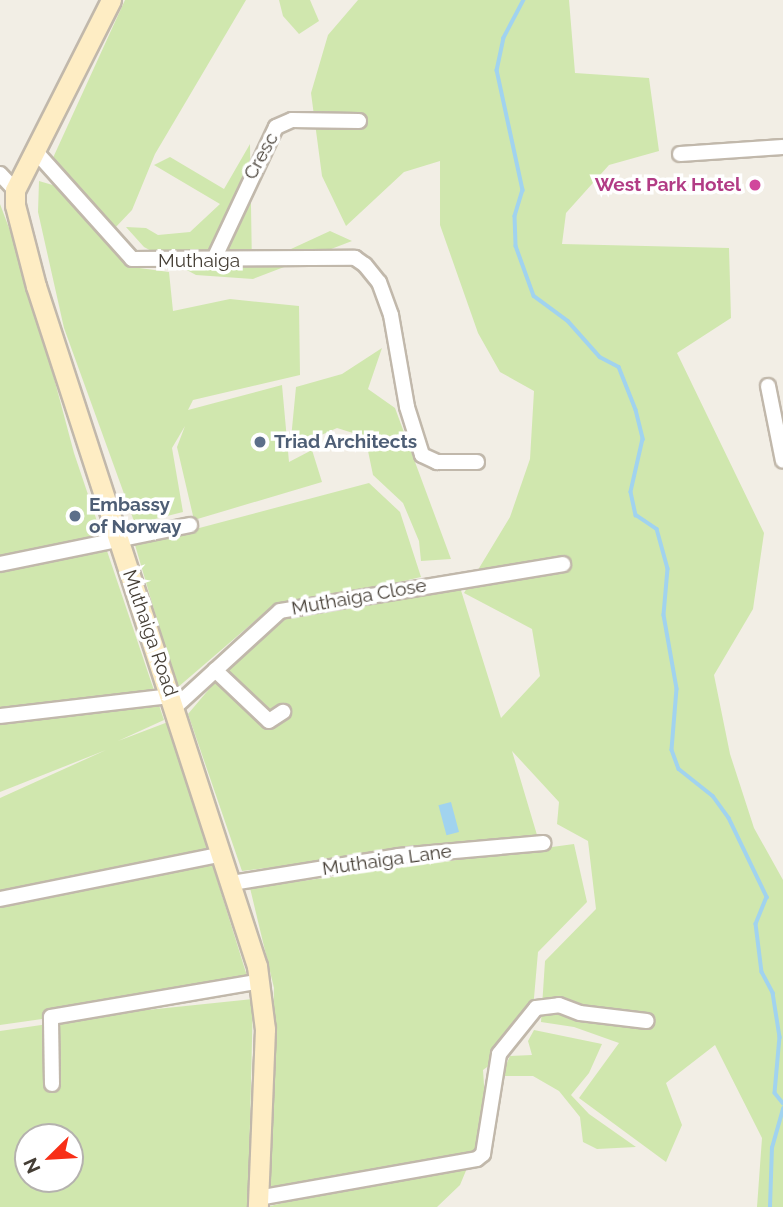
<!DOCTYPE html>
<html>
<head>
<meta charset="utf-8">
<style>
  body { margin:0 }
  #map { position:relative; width:783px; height:1207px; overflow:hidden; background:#f2eee5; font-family:Raleway,sans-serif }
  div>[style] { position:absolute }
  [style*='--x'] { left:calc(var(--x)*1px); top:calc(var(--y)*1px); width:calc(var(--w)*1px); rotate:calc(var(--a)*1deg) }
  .green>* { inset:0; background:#d0e7ae }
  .water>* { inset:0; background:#a1d3ef; transform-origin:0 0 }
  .stream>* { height:3.5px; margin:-1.75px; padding:0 1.75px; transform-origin:1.75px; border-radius:1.75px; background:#a1d3ef }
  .roads { filter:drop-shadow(2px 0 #c1b8ab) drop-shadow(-2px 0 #c1b8ab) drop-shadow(0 2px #c1b8ab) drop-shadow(0 -2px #c1b8ab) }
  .minor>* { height:14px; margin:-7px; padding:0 7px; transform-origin:7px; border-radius:7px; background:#fff }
  .secondary>* { height:19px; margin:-9.5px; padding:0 9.5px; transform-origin:9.5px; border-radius:9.5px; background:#feedc4 }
  .dots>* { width:19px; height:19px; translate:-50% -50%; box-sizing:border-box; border:4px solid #fff; border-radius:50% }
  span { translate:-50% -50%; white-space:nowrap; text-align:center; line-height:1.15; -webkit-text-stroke:7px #fff; paint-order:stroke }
  .street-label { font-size:19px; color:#453e35 }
  .hotel-label { font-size:19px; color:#b23c85; font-weight:700 }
  .right { translate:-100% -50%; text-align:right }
  .service-label { font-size:19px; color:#4e5e75; font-weight:700 }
  .left { translate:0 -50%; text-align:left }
  .north { position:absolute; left:14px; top:1123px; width:70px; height:70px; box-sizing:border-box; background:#fff; border:2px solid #b5b2ae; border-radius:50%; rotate:246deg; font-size:19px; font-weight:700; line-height:28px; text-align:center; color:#453e35 }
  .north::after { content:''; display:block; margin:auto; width:24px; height:32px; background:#f82f17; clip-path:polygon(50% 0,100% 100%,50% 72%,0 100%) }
</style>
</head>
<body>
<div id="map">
  <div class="green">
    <div style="clip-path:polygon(125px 0,246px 0,155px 154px,132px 210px,114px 229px,52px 160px)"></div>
    <div style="clip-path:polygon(279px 0,310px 0,319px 21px,299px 34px,283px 16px)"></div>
    <div style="clip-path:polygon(358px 0,569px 0,575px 73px,649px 78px,659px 151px,609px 165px,566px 213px,562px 244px,729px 248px,731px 318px,677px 353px,764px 533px,753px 609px,714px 675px,730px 754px,754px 828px,783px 880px,783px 1207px,757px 1207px,762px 1138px,715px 1045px,666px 1083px,682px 1125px,666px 1162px,579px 1098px,619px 1043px,574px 1027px,541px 1022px,545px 961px,596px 909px,588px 841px,557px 824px,559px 802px,512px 751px,537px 835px,242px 871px,188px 714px,276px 610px,264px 613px,177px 688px,135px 545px,369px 483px,400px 512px,421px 577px,348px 594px,459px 584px,501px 718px,540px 676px,532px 629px,464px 593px,510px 517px,530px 459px,534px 391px,500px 372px,478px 333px,440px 225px,440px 161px,404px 172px,346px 226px,322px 176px,311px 93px,328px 35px)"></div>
    <div style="clip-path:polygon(250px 144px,252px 267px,330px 231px,352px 241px,253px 279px,196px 275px,144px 247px,126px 227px,146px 228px,158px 235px,190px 232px,220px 204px,154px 165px,170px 157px,224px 189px)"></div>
    <div style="clip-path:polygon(39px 181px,56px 186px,132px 267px,169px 272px,173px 311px,230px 299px,299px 306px,300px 375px,193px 400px,188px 410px,282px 385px,289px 462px,312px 450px,322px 482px,194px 520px,177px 447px,185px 426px,172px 448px,183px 512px,135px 524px,64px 328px,38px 212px)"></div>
    <div style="clip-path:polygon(evenodd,0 204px,26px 273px,74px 453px,164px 720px,118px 741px,168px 722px,252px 992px,148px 1004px,147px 1010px,253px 999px,248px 1207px,0 1207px,0 1031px,110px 1015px,105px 1010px,0 1025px,0 798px,106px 750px,0 792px,0 204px,28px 1137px,70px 1137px,70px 1179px,28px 1179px,28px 1137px)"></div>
    <div style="clip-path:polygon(382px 348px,368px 389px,395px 408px,451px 559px,421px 561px,419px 541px,403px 503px,373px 475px,368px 451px,353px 433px,337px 428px,290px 449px,296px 387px,342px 374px)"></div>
    <div style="clip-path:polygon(574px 844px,587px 902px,538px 952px,532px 1021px,520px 1043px,483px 1070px,489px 1159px,470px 1161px,460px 1185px,437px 1207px,266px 1207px,300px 1199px,282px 1187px,268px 1188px,274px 988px,250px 888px)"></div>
    <div style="clip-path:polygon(534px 1030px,602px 1044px,589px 1073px,571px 1095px,589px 1114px,636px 1147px,597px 1149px,583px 1142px,580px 1117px,559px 1091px,533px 1076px,501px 1076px,510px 1056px,532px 1055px,528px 1041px)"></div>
  </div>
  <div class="water">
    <div style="left:451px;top:802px;width:31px;height:13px;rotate:75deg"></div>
  </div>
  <div class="stream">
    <div style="--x:524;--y:0;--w:43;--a:117.8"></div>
    <div style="--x:504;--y:38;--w:33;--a:102"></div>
    <div style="--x:497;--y:70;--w:123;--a:77.8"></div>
    <div style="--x:523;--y:190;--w:27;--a:107"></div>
    <div style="--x:515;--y:216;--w:30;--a:88"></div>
    <div style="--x:516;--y:246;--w:53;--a:70.2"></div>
    <div style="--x:534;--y:296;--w:42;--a:36.3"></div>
    <div style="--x:568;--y:321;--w:48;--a:48.4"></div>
    <div style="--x:600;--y:357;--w:21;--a:28"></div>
    <div style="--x:619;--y:367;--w:46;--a:68.4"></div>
    <div style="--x:636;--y:410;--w:30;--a:76"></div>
    <div style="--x:643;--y:439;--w:54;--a:102.8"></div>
    <div style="--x:631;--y:492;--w:24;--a:78"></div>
    <div style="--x:636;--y:515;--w:25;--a:34"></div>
    <div style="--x:657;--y:529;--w:41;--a:74.6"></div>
    <div style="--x:668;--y:569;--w:46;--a:95"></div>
    <div style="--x:664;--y:615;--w:75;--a:80"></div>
    <div style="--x:677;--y:689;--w:61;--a:94.7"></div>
    <div style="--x:672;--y:750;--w:20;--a:70"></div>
    <div style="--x:679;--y:769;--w:43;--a:38.5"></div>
    <div style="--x:713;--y:796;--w:27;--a:54"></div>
    <div style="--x:729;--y:818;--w:88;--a:64.3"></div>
    <div style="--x:767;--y:897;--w:29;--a:112"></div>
    <div style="--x:756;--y:924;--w:48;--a:82.9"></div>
    <div style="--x:762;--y:972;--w:24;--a:62"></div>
    <div style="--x:773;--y:993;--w:45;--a:81"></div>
    <div style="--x:780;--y:1037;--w:56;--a:95.1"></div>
    <div style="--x:775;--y:1093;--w:13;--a:51"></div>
    <div style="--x:770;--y:1207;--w:59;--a:-88.1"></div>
    <div style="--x:772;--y:1148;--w:41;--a:-74.2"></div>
  </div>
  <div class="roads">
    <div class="minor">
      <div style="--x:37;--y:153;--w:142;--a:48.1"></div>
      <div style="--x:132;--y:259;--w:223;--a:-0.3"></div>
      <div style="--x:355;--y:258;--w:12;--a:35"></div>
      <div style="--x:365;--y:265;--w:22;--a:51"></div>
      <div style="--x:379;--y:282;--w:35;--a:70"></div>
      <div style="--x:391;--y:315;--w:93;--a:80.1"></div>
      <div style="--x:407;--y:407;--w:50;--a:72.6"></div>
      <div style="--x:422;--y:455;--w:17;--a:25"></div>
      <div style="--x:437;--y:462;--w:40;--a:0"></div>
      <div style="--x:680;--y:154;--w:103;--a:-3.9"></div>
      <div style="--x:0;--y:174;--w:22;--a:47"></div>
      <div style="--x:213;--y:261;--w:148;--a:-64.8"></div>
      <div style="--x:276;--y:127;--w:17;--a:-24"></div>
      <div style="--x:292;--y:120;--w:67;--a:0.9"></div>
      <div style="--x:768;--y:386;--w:76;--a:78.7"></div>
      <div style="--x:0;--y:564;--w:194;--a:-11.6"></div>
      <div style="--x:215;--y:670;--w:74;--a:43.4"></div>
      <div style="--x:269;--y:721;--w:17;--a:-33"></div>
      <div style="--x:175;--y:707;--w:142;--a:-42.4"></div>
      <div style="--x:280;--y:611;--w:287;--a:-9.4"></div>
      <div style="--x:0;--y:716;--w:172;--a:-6.7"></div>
      <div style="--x:232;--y:883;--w:168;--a:-9.2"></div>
      <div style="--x:398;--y:856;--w:146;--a:-5.1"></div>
      <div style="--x:0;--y:899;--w:227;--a:-11.4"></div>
      <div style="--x:52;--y:1084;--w:67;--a:-90.9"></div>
      <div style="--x:51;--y:1017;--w:213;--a:-9.7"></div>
      <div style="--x:258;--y:1198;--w:222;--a:-10.1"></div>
      <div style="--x:477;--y:1159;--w:8;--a:-40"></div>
      <div style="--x:483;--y:1154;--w:101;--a:-80.9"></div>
      <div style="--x:499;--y:1054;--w:59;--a:-51.2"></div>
      <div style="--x:536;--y:1008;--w:23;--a:-7"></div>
      <div style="--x:559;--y:1005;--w:22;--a:21"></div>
      <div style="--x:580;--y:1013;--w:67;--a:6.8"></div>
    </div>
    <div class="secondary">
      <div style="--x:111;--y:0;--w:213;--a:116.8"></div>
      <div style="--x:15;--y:190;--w:15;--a:90"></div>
      <div style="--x:15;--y:205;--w:84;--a:75.5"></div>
      <div style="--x:36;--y:286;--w:715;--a:72"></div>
      <div style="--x:257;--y:966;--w:64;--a:82.8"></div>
      <div style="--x:265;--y:1029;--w:178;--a:92.3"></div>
    </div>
  </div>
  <div class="dots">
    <div style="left:755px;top:185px;background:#d1479c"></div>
    <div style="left:260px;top:442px;background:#5c6f8a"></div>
    <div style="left:75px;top:516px;background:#5c6f8a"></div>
  </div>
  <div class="street-label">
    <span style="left:261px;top:156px;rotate:-61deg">Cresc</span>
    <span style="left:199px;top:261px">Muthaiga</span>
    <span style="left:359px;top:597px;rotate:-10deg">Muthaiga Close</span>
    <span style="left:150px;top:633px;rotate:71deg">Muthaiga Road</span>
    <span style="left:387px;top:860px;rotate:-8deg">Muthaiga Lane</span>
  </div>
  <div class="hotel-label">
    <span class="right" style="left:741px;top:185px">West Park Hotel</span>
  </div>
  <div class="service-label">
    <span class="left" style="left:274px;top:442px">Triad Architects</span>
    <span class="left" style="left:89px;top:516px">Embassy<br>of Norway</span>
  </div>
  <div class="north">N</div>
</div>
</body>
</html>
